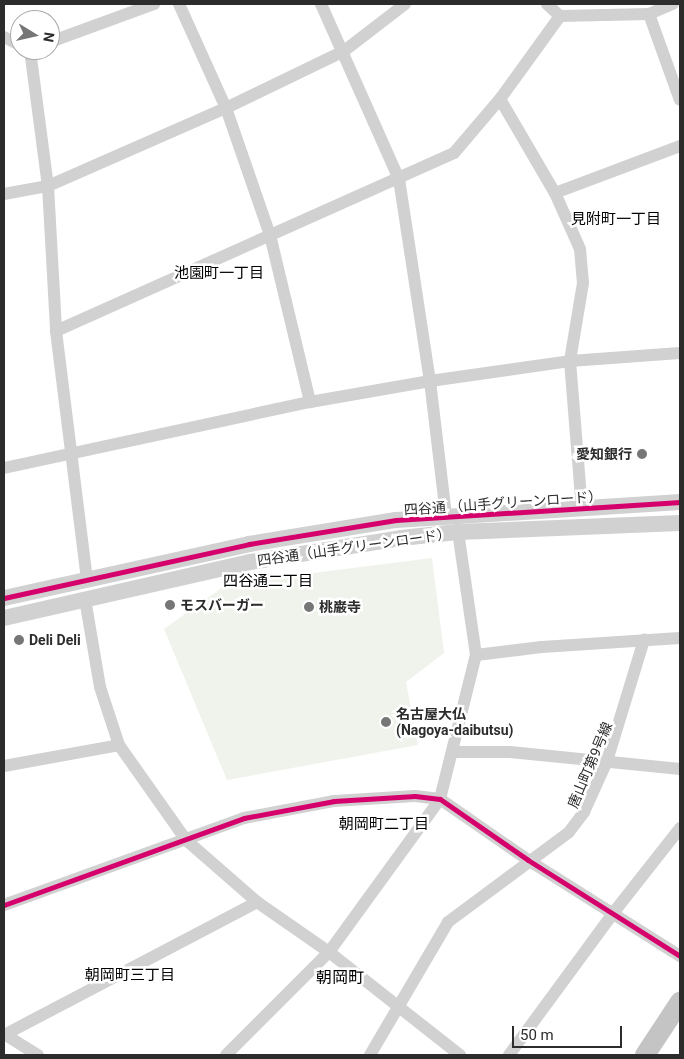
<!DOCTYPE html>
<html>
<head>
<meta charset="utf-8">
<style>
  body { margin:0 }
  #map { position:relative; width:684px; height:1059px; overflow:hidden; background:#fff; font-family:Roboto,"Noto Sans JP",sans-serif }
  div>[style] { position:absolute }
  [style*='--x'] { left:calc(var(--x)*1px); top:calc(var(--y)*1px); width:calc(var(--w)*1px); rotate:calc(var(--a)*1deg) }
  .green>* { inset:0; background:#eff3eb }
  .minor>* { height:12px; margin:-6px; padding:0 6px; transform-origin:6px; border-radius:6px; background:#d1d1d1 }
  .tertiary>* { height:16px; margin:-8px; padding:0 8px; transform-origin:8px; border-radius:8px; background:#d1d1d1 }
  .primary>* { height:20px; margin:-10px; padding:0 10px; transform-origin:10px; border-radius:10px; background:#c4c4c4 }
  .cycleway>* { height:5px; margin:-2.5px; padding:0 2.5px; transform-origin:2.5px; border-radius:2.5px; background:#d6006c }
  .dots>* { width:14px; height:14px; translate:-50% -50%; box-sizing:border-box; border:2px solid #fff; border-radius:50% }
  span { translate:-50% -50%; white-space:nowrap; text-align:center; line-height:1.15; -webkit-text-stroke:5px #fff; paint-order:stroke }
  .poi-label { font-size:14px; color:#2c2c2c; font-weight:700 }
  .right { translate:-100% -50%; text-align:right }
  .left { translate:0 -50%; text-align:left }
  .street-label { font-size:14px; color:#2c2c2c }
  .neighbourhood-label { font-size:15px; color:#000 }
  .quarter-label { font-size:16px; color:#000 }
  .frame { position:absolute; inset:0; border:5px solid #2c2c2c; pointer-events:none }
  .north { position:absolute; left:10px; top:10px; width:50px; height:50px; box-sizing:border-box; background:#fff; border:1px solid #ababab; border-radius:50%; rotate:99deg; font-size:14px; font-weight:700; line-height:20px; text-align:center; color:#2c2c2c }
  .north::after { content:''; display:block; margin:auto; width:18px; height:22px; background:#767676; clip-path:polygon(50% 0,100% 100%,50% 72%,0 100%) }
  .scale { position:absolute; left:512px; top:1026px; width:110px; height:22px; box-sizing:border-box; border:2px solid #2c2c2c; border-top:0; padding-left:6px; font-size:15px; line-height:18px; white-space:nowrap; color:#2c2c2c; -webkit-text-stroke:4px #fff; paint-order:stroke }
</style>
</head>
<body>
<div id="map">
  <div class="green">
    <div style="clip-path:polygon(432px 558px,444px 653px,406px 682px,418px 745px,227px 780px,164px 629px,227px 584px)"></div>
  </div>
  <div class="minor">
    <div style="--x:179;--y:4;--w:114;--a:65.7"></div>
    <div style="--x:226;--y:108;--w:134;--a:70.9"></div>
    <div style="--x:270;--y:235;--w:172;--a:76.5"></div>
    <div style="--x:321;--y:4;--w:192;--a:66"></div>
    <div style="--x:399;--y:179;--w:204;--a:81.3"></div>
    <div style="--x:430;--y:381;--w:141;--a:-8.1"></div>
    <div style="--x:570;--y:361;--w:110;--a:-4.2"></div>
    <div style="--x:547;--y:4;--w:18;--a:43"></div>
    <div style="--x:560;--y:16;--w:89;--a:-1.3"></div>
    <div style="--x:649;--y:14;--w:26;--a:-23"></div>
    <div style="--x:649;--y:14;--w:91;--a:70.2"></div>
    <div style="--x:4;--y:37;--w:18;--a:27"></div>
    <div style="--x:50;--y:42;--w:111;--a:-20.1"></div>
    <div style="--x:30;--y:50;--w:137;--a:82.5"></div>
    <div style="--x:48;--y:186;--w:145;--a:86.8"></div>
    <div style="--x:56;--y:331;--w:250;--a:82.9"></div>
    <div style="--x:500;--y:99;--w:109;--a:59.7"></div>
    <div style="--x:555;--y:193;--w:61;--a:65.9"></div>
    <div style="--x:580;--y:249;--w:34;--a:85"></div>
    <div style="--x:583;--y:283;--w:79;--a:99.5"></div>
    <div style="--x:570;--y:361;--w:148;--a:85.4"></div>
    <div style="--x:555;--y:193;--w:134;--a:-20.6"></div>
    <div style="--x:4;--y:194;--w:45;--a:-10.3"></div>
    <div style="--x:48;--y:186;--w:194;--a:-23.7"></div>
    <div style="--x:226;--y:108;--w:131;--a:-25.8"></div>
    <div style="--x:344;--y:51;--w:77;--a:-37.6"></div>
    <div style="--x:56;--y:331;--w:436;--a:-24.1"></div>
    <div style="--x:454;--y:153;--w:71;--a:-49.6"></div>
    <div style="--x:500;--y:99;--w:102;--a:-54.1"></div>
    <div style="--x:4;--y:468;--w:313;--a:-12.2"></div>
    <div style="--x:310;--y:402;--w:122;--a:-9.9"></div>
    <div style="--x:430;--y:381;--w:136;--a:83.2"></div>
    <div style="--x:85;--y:599;--w:89;--a:80.3"></div>
    <div style="--x:100;--y:687;--w:61;--a:71.9"></div>
    <div style="--x:119;--y:745;--w:116;--a:54.8"></div>
    <div style="--x:186;--y:840;--w:94;--a:41.1"></div>
    <div style="--x:257;--y:902;--w:88;--a:34.8"></div>
    <div style="--x:329;--y:952;--w:167;--a:38.2"></div>
    <div style="--x:476;--y:655;--w:66;--a:-6.9"></div>
    <div style="--x:542;--y:647;--w:138;--a:-3.7"></div>
    <div style="--x:453;--y:752;--w:57;--a:0"></div>
    <div style="--x:510;--y:752;--w:171;--a:5.7"></div>
    <div style="--x:4;--y:766;--w:117;--a:-10.3"></div>
    <div style="--x:4;--y:905;--w:255;--a:-19.9"></div>
    <div style="--x:244;--y:818;--w:92;--a:-10.7"></div>
    <div style="--x:334;--y:801;--w:81;--a:-3.5"></div>
    <div style="--x:415;--y:796;--w:25;--a:7"></div>
    <div style="--x:440;--y:799;--w:107;--a:34.7"></div>
    <div style="--x:528;--y:860;--w:180;--a:32.3"></div>
    <div style="--x:4;--y:1034;--w:40;--a:32"></div>
    <div style="--x:4;--y:1035;--w:286;--a:-27.7"></div>
    <div style="--x:226;--y:1055;--w:146;--a:-45"></div>
    <div style="--x:329;--y:952;--w:189;--a:-54"></div>
    <div style="--x:440;--y:799;--w:148;--a:-76"></div>
    <div style="--x:476;--y:655;--w:124;--a:-98.3"></div>
    <div style="--x:370;--y:1055;--w:154;--a:-59.6"></div>
    <div style="--x:448;--y:922;--w:151;--a:-36.6"></div>
    <div style="--x:569;--y:832;--w:25;--a:-53"></div>
    <div style="--x:584;--y:812;--w:56;--a:-65.7"></div>
    <div style="--x:607;--y:761;--w:127;--a:-73"></div>
    <div style="--x:509;--y:1055;--w:177;--a:-53.7"></div>
    <div style="--x:614;--y:912;--w:107;--a:-51.8"></div>
  </div>
  <div class="tertiary">
    <div style="--x:4;--y:598;--w:251;--a:-12.4"></div>
    <div style="--x:249;--y:544;--w:149;--a:-9.3"></div>
    <div style="--x:396;--y:520;--w:285;--a:-3.6"></div>
    <div style="--x:4;--y:618;--w:252;--a:-12.8"></div>
    <div style="--x:250;--y:562;--w:153;--a:-9"></div>
    <div style="--x:401;--y:538;--w:57;--a:-6"></div>
    <div style="--x:458;--y:532;--w:222;--a:-2.3"></div>
  </div>
  <div class="primary">
    <div style="--x:645;--y:1055;--w:64;--a:-56.6"></div>
  </div>
  <div class="cycleway">
    <div style="--x:4;--y:598;--w:251;--a:-12.4"></div>
    <div style="--x:249;--y:544;--w:149;--a:-9.3"></div>
    <div style="--x:396;--y:520;--w:285;--a:-3.6"></div>
    <div style="--x:4;--y:905;--w:255;--a:-19.9"></div>
    <div style="--x:244;--y:818;--w:92;--a:-10.7"></div>
    <div style="--x:334;--y:801;--w:81;--a:-3.5"></div>
    <div style="--x:415;--y:796;--w:25;--a:7"></div>
    <div style="--x:440;--y:799;--w:107;--a:34.7"></div>
    <div style="--x:528;--y:860;--w:180;--a:32.3"></div>
  </div>
  <div class="dots">
    <div style="left:642px;top:454px;background:#767676"></div>
    <div style="left:170px;top:605px;background:#767676"></div>
    <div style="left:309px;top:607px;background:#767676"></div>
    <div style="left:19px;top:640px;background:#767676"></div>
    <div style="left:386px;top:722px;background:#767676"></div>
  </div>
  <div class="poi-label">
    <span class="right" style="left:632px;top:454px">愛知銀行</span>
    <span class="left" style="left:180px;top:605px">モスバーガー</span>
    <span class="left" style="left:319px;top:607px">桃巌寺</span>
    <span class="left" style="left:29px;top:640px">Deli Deli</span>
    <span class="left" style="left:396px;top:722px">名古屋大仏<br>(Nagoya-daibutsu)</span>
  </div>
  <div class="street-label">
    <span style="left:503px;top:503px;rotate:-4deg">四谷通 （山手グリーンロード）</span>
    <span style="left:354px;top:547px;rotate:-8deg">四谷通（山手グリーンロード）</span>
    <span style="left:590px;top:765px;rotate:-67deg">唐山町第9号線</span>
  </div>
  <div class="neighbourhood-label">
    <span style="left:616px;top:220px">見附町一丁目</span>
    <span style="left:219px;top:274px">池園町一丁目</span>
    <span style="left:268px;top:582px">四谷通二丁目</span>
    <span style="left:384px;top:825px">朝岡町二丁目</span>
    <span style="left:130px;top:976px">朝岡町三丁目</span>
  </div>
  <div class="quarter-label">
    <span style="left:340px;top:978px">朝岡町</span>
  </div>
  <div class="frame"></div>
  <div class="north">N</div>
  <div class="scale">50 m</div>
</div>
</body>
</html>
